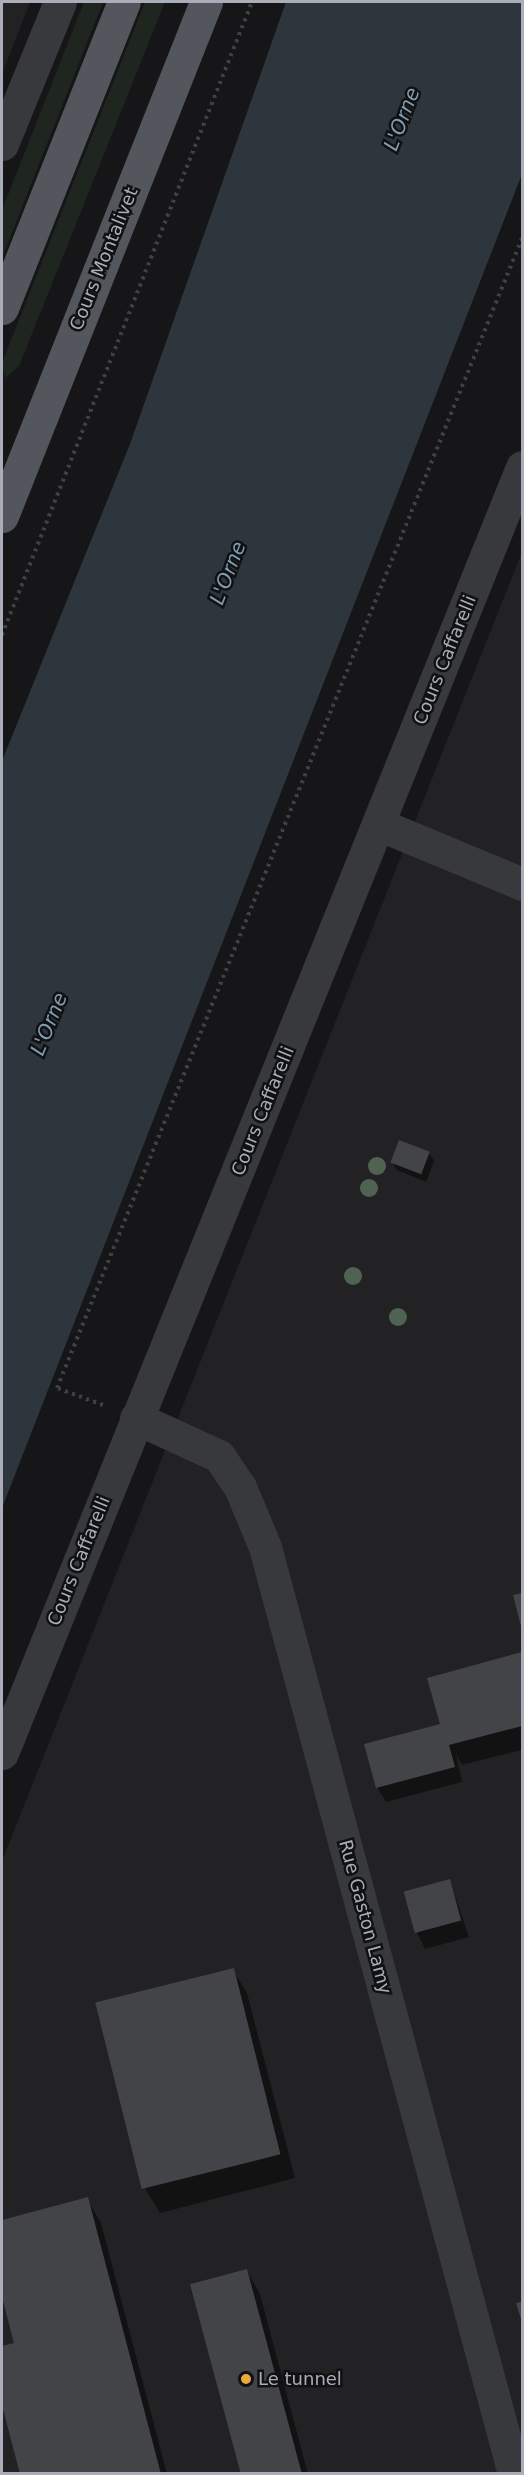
<!DOCTYPE html>
<html>
<head>
<meta charset="utf-8">
<style>
  body { margin:0 }
  #map { position:relative; width:524px; height:2475px; overflow:hidden; background:#161618; font-family:"DejaVu Sans",sans-serif }
  div>[style] { position:absolute }
  [style*='--x'] { left:calc(var(--x)*1px); top:calc(var(--y)*1px); width:calc(var(--w)*1px); rotate:calc(var(--a)*1deg) }
  .built>* { inset:0; background:#222225 }
  .green>* { inset:0; background:#1e261f }
  .water>* { inset:0; background:#2d363c }
  .shadow>* { inset:0; background:#0007 }
  .building>* { inset:0; background:#434448; transform-origin:0 0 }
  .path>* { height:4px; margin-top:-2px; transform-origin:0; background:repeating-linear-gradient(90deg,#3d4044 0 3px,transparent 0 7.5px) }
  .minor>* { height:33px; margin:-16.5px; padding:0 16.5px; transform-origin:16.5px; border-radius:16.5px; background:#37393d }
  .major>* { height:33px; margin:-16.5px; padding:0 16.5px; transform-origin:16.5px; border-radius:16.5px; background:#53565c }
  .trees>* { width:18px; height:18px; margin:-9px; border-radius:50%; background:#506352 }
  .dots>* { width:16px; height:16px; translate:-50% -50%; box-sizing:border-box; border:3px solid #111113; border-radius:50% }
  span { translate:-50% -50%; white-space:nowrap; text-align:center; line-height:1.15; -webkit-text-stroke:5px #111113; paint-order:stroke }
  .street-label { font-size:18px; color:#a9aeb8 }
  .poi-label { font-size:18px; color:#a9aeb8 }
  .left { translate:0 -50%; text-align:left }
  .water-label { font-size:20px; color:#819db1; font-style:italic }
  .frame { position:absolute; inset:0; border:3px solid #a9aeb8; pointer-events:none }
</style>
</head>
<body>
<div id="map">
  <div class="built">
    <div style="clip-path:polygon(2px 2px,30px 2px,2px 74px)"></div>
    <div style="clip-path:polygon(522px 552px,522px 2473px,2px 2473px,2px 1861px)"></div>
  </div>
  <div class="green">
    <div style="clip-path:polygon(84px 2px,103px 2px,2px 258px,2px 210px)"></div>
    <div style="clip-path:polygon(145px 2px,165px 2px,19px 366px,5px 378px,2px 363px)"></div>
  </div>
  <div class="water">
    <div style="clip-path:polygon(286px 2px,522px 2px,522px 174px,2px 1508px,2px 761px,130px 444px)"></div>
  </div>
  <div class="shadow">
    <div style="clip-path:polygon(429px 1153px,434px 1161px,426px 1182px,397px 1170px,392px 1162px)"></div>
    <div style="clip-path:polygon(522px 1653px,522px 1750px,462px 1765px,456px 1754px,462px 1782px,386px 1802px,377px 1787px,444px 1724px,429px 1679px)"></div>
    <div style="clip-path:polygon(450px 1881px,469px 1937px,425px 1949px,417px 1933px)"></div>
    <div style="clip-path:polygon(233px 1970px,247px 1993px,295px 2178px,160px 2213px,146px 2190px,98px 2005px)"></div>
    <div style="clip-path:polygon(87px 2199px,101px 2223px,167px 2474px,22px 2474px,2px 2396px,2px 2348px,15px 2344px,2px 2291px,2px 2222px)"></div>
    <div style="clip-path:polygon(247px 2271px,260px 2294px,308px 2474px,241px 2474px)"></div>
  </div>
  <div class="building">
    <div style="left:399px;top:1140px;width:33px;height:24px;rotate:21deg"></div>
    <div style="clip-path:polygon(522px 1593px,522px 1630px,513px 1595px)"></div>
    <div style="clip-path:polygon(522px 1652px,522px 1726px,449px 1745px,455px 1767px,376px 1788px,364px 1744px,440px 1724px,427px 1678px)"></div>
    <div style="left:450px;top:1879px;width:43px;height:48px;rotate:75deg"></div>
    <div style="left:234px;top:1968px;width:192px;height:143px;rotate:76deg"></div>
    <div style="clip-path:polygon(88px 2197px,161px 2474px,20px 2474px,2px 2405px,2px 2346px,14px 2343px,2px 2297px,2px 2220px)"></div>
    <div style="left:247px;top:2269px;width:212px;height:59px;rotate:75deg"></div>
    <div style="clip-path:polygon(522px 2302px,522px 2322px,516px 2303px)"></div>
  </div>
  <div class="path">
    <div style="--x:2;--y:635;--w:681;--a:-68.45"></div>
    <div style="--x:103;--y:1405;--w:49;--a:-159.7"></div>
    <div style="--x:57;--y:1388;--w:1240;--a:-67.98"></div>
  </div>
  <div class="minor">
    <div style="--x:2;--y:144;--w:153;--a:-67.8"></div>
    <div style="--x:378;--y:824;--w:156;--a:22.6"></div>
    <div style="--x:136;--y:1418;--w:91;--a:24.6"></div>
    <div style="--x:219;--y:1456;--w:37;--a:56"></div>
    <div style="--x:240;--y:1487;--w:65;--a:67.4"></div>
    <div style="--x:265;--y:1547;--w:960;--a:74.96"></div>
    <div style="--x:2;--y:1753;--w:1387;--a:-67.98"></div>
  </div>
  <div class="major">
    <div style="--x:2;--y:308;--w:329;--a:-68.3"></div>
    <div style="--x:2;--y:516;--w:553;--a:-68.35"></div>
  </div>
  <div class="trees">
    <div style="left:377px;top:1166px"></div>
    <div style="left:369px;top:1188px"></div>
    <div style="left:353px;top:1276px"></div>
    <div style="left:398px;top:1317px"></div>
  </div>
  <div class="dots">
    <div style="left:246px;top:2379px;background:#eca83a"></div>
  </div>
  <div class="street-label">
    <span style="left:104px;top:259px;rotate:-68deg">Cours Montalivet</span>
    <span style="left:445px;top:660px;rotate:-68deg">Cours Caffarelli</span>
    <span style="left:263px;top:1111px;rotate:-68deg">Cours Caffarelli</span>
    <span style="left:79px;top:1561px;rotate:-68deg">Cours Caffarelli</span>
    <span style="left:365px;top:1917px;rotate:75deg">Rue Gaston Lamy</span>
  </div>
  <div class="poi-label">
    <span class="left" style="left:258px;top:2379px">Le tunnel</span>
  </div>
  <div class="water-label">
    <span style="left:402px;top:119px;rotate:-69deg">L'Orne</span>
    <span style="left:228px;top:573px;rotate:-69deg">L'Orne</span>
    <span style="left:49px;top:1024px;rotate:-68deg">L'Orne</span>
  </div>
  <div class="frame"></div>
</div>
</body>
</html>
